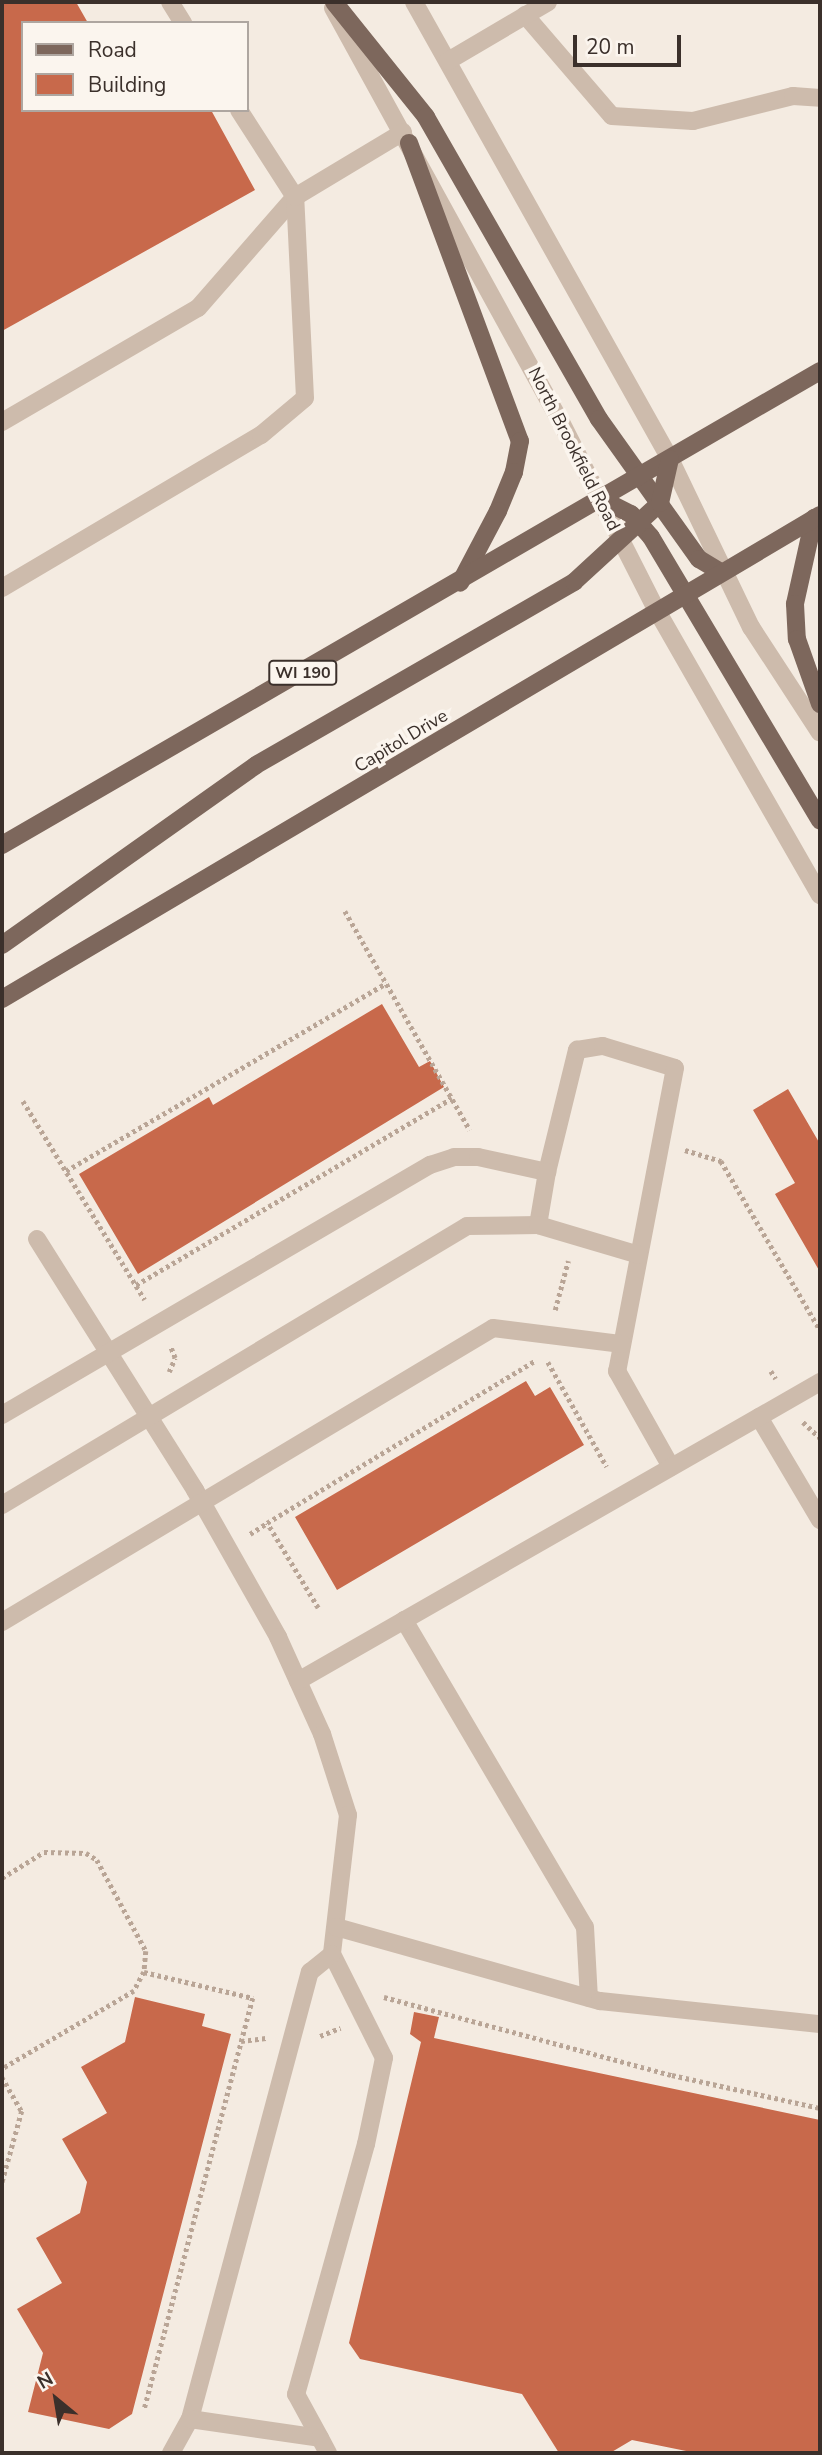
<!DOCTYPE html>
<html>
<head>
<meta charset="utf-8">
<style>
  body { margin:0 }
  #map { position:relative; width:822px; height:2455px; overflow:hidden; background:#f4ebe1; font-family:"Nunito Sans",sans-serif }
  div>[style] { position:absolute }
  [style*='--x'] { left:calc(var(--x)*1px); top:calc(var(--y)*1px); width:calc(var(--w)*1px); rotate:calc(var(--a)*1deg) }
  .building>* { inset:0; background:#c8694b }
  .path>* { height:4.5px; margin-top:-2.25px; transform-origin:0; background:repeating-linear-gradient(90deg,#b9a596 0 3.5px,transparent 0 7px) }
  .minor>* { height:18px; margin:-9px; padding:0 9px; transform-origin:9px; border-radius:9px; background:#cdbbac }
  .major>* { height:18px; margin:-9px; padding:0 9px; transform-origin:9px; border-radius:9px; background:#7d675c }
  span { translate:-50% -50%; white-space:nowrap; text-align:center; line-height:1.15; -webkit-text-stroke:7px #fbf5ee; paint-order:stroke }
  .shield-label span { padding:2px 5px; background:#fbf5ee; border:2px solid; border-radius:5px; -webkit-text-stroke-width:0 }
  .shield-label { font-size:16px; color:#3b302b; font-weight:700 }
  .street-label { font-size:18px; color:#3b302b }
  .frame { position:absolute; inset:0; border:4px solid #3b302b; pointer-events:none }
  .legend { position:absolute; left:21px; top:21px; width:228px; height:91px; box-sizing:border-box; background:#fbf5ee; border:2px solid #aea6a0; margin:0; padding:9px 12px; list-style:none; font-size:21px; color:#3b302b }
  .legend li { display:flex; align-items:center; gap:14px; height:35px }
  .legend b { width:35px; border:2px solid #aea6a0 }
  .north { position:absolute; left:21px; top:2364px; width:70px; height:70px; -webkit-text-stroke:5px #fbf5ee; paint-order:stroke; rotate:330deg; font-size:19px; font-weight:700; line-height:28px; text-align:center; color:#3b302b }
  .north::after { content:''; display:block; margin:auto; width:24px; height:32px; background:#3b302b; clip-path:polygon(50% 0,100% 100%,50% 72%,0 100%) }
  .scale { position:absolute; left:573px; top:35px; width:108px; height:32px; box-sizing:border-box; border:4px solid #3b302b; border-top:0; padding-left:9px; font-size:21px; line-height:24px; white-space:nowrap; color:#3b302b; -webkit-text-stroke:5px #fbf5ee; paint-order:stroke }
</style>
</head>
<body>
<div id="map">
  <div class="building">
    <div style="clip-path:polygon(2px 2px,76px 2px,88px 23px,23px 23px,23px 110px,211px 110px,255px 190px,2px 331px)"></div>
    <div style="clip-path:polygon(382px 1004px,419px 1067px,430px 1061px,444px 1087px,138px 1274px,79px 1174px,209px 1097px,213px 1105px)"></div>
    <div style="clip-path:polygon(788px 1089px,820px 1144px,820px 1272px,775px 1194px,795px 1183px,753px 1110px)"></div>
    <div style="clip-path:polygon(526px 1381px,535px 1396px,550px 1387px,584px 1445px,337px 1590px,295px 1517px)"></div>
    <div style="clip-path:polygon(135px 1997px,205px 2014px,202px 2026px,231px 2034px,132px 2414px,109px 2429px,28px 2412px,43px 2353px,17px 2309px,62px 2283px,36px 2238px,80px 2213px,87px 2182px,62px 2139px,107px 2113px,81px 2067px,125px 2042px)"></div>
    <div style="clip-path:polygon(414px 2012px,439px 2017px,434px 2038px,820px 2120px,820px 2453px,696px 2453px,632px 2440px,610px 2453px,559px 2453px,522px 2394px,360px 2359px,349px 2343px,421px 2042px,410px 2034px)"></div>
  </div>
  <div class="path">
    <div style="--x:345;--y:911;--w:252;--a:60.3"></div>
    <div style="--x:23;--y:1101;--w:233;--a:58.5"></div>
    <div style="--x:685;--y:1150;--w:38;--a:17"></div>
    <div style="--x:721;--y:1161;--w:196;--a:59.6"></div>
    <div style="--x:66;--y:1171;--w:371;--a:-30.4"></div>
    <div style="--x:136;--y:1285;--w:367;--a:-30.6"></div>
    <div style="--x:555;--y:1310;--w:51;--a:-75.1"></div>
    <div style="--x:548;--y:1362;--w:120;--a:60.7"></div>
    <div style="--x:771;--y:1371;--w:9;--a:58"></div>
    <div style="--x:169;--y:1372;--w:15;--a:-67"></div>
    <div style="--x:175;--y:1358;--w:11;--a:-112"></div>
    <div style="--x:803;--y:1422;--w:23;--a:43"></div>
    <div style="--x:250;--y:1534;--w:20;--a:-33"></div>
    <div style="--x:318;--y:1608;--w:99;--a:-121"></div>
    <div style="--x:267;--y:1523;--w:312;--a:-31.2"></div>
    <div style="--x:2;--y:1878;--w:49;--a:-31.8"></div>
    <div style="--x:44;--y:1852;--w:42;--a:1.4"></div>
    <div style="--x:86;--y:1853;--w:13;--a:32"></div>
    <div style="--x:97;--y:1860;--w:103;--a:61.7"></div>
    <div style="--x:146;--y:1951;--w:21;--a:95"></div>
    <div style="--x:144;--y:1972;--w:21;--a:118"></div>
    <div style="--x:134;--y:1991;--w:153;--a:149.4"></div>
    <div style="--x:144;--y:1972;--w:112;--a:13.4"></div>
    <div style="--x:253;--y:1998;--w:424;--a:104.8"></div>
    <div style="--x:384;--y:1997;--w:298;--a:15.2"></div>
    <div style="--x:672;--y:2075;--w:152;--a:12.6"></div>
    <div style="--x:320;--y:2036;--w:22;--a:-22"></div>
    <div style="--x:241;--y:2041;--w:25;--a:-7"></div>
    <div style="--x:2;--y:2077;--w:39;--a:60"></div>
    <div style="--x:22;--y:2111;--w:75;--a:105.5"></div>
  </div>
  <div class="minor">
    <div style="--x:170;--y:2;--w:25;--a:58"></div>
    <div style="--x:414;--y:2;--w:524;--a:60.74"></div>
    <div style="--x:670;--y:459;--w:187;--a:64.3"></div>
    <div style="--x:751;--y:627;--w:126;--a:56.9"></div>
    <div style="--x:333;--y:8;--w:473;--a:61.2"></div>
    <div style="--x:561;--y:422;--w:210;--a:63.1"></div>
    <div style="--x:656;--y:609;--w:330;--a:60.2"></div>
    <div style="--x:525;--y:15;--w:133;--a:49.3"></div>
    <div style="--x:612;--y:116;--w:81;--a:3.5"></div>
    <div style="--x:693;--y:121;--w:103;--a:-14"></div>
    <div style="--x:793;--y:96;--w:27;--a:4"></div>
    <div style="--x:448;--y:61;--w:116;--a:-30.5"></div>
    <div style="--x:2;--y:422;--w:227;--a:-30.2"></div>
    <div style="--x:198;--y:308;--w:147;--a:-48.9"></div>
    <div style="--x:295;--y:197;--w:103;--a:-122.8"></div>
    <div style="--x:2;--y:588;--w:301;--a:-30.6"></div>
    <div style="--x:261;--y:435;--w:57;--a:-40.1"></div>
    <div style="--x:305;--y:398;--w:201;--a:-92.8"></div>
    <div style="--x:295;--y:197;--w:126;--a:-31"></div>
    <div style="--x:547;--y:1172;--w:126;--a:-76.2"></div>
    <div style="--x:577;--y:1050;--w:26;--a:-9"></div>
    <div style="--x:603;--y:1046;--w:75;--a:17"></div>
    <div style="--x:675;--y:1068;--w:309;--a:100.8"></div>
    <div style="--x:617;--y:1371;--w:110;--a:60.6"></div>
    <div style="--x:37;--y:1239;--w:297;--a:57.8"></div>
    <div style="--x:195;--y:1490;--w:169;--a:60.5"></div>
    <div style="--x:278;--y:1637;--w:107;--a:65.6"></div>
    <div style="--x:322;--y:1734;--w:85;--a:72.2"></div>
    <div style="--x:348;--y:1815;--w:140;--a:96.6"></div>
    <div style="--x:332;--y:1954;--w:116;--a:63.4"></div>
    <div style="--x:384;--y:2058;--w:88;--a:101.8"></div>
    <div style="--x:366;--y:2144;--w:260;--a:105.6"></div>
    <div style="--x:296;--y:2394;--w:50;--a:61.4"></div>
    <div style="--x:2;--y:1415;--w:496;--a:-30.3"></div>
    <div style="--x:430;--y:1165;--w:25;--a:-18"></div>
    <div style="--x:454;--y:1157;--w:24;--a:0"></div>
    <div style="--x:478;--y:1157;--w:71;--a:12.3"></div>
    <div style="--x:547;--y:1172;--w:54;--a:99.6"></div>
    <div style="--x:759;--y:1417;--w:120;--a:59.4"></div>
    <div style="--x:2;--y:1505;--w:542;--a:-30.96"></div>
    <div style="--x:467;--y:1226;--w:71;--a:-0.8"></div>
    <div style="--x:538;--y:1225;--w:105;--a:16.5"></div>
    <div style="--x:404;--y:1620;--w:356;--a:59.5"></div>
    <div style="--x:585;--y:1927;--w:71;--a:86.8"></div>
    <div style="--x:2;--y:1622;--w:572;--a:-30.91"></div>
    <div style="--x:493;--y:1328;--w:130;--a:7.1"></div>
    <div style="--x:298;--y:1681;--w:602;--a:-29.8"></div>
    <div style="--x:336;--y:1927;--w:274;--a:15.7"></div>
    <div style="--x:600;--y:2001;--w:221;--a:6"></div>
    <div style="--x:190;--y:2419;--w:463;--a:-75"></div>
    <div style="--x:310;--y:1972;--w:28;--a:-39"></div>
    <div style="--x:171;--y:2453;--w:39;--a:-61"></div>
    <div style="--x:190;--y:2419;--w:131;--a:8.3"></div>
    <div style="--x:320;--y:2438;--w:17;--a:62"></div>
  </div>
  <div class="major">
    <div style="--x:334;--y:2;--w:147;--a:51.3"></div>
    <div style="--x:426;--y:117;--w:348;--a:60.2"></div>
    <div style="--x:599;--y:419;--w:172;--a:54.5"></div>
    <div style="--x:699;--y:559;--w:26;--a:31"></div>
    <div style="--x:409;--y:143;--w:318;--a:69.6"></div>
    <div style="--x:520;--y:441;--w:32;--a:101"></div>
    <div style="--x:514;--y:472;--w:42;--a:112.3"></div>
    <div style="--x:498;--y:511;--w:81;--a:117.8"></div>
    <div style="--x:603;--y:500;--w:31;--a:27"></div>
    <div style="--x:631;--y:514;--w:30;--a:49"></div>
    <div style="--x:651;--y:537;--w:330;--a:59.2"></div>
    <div style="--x:814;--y:518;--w:88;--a:102.5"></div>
    <div style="--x:795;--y:604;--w:35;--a:87"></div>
    <div style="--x:797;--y:639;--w:69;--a:70.5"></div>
    <div style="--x:2;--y:845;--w:945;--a:-30.09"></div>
    <div style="--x:2;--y:945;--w:311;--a:-35.3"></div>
    <div style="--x:256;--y:765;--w:367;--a:-29.9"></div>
    <div style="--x:574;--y:582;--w:117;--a:-42.6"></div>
    <div style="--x:660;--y:503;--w:45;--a:-77.2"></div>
    <div style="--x:2;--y:999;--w:950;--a:-30.61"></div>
  </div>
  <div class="shield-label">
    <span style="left:303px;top:673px">WI 190</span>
  </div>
  <div class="street-label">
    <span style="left:574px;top:449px;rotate:63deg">North Brookfield Road</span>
    <span style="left:401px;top:741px;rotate:-31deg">Capitol Drive</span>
  </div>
  <div class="frame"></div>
  <ul class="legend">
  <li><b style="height:9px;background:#7d675c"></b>Road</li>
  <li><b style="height:19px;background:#c8694b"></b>Building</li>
  </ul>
  <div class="north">N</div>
  <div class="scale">20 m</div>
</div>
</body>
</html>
